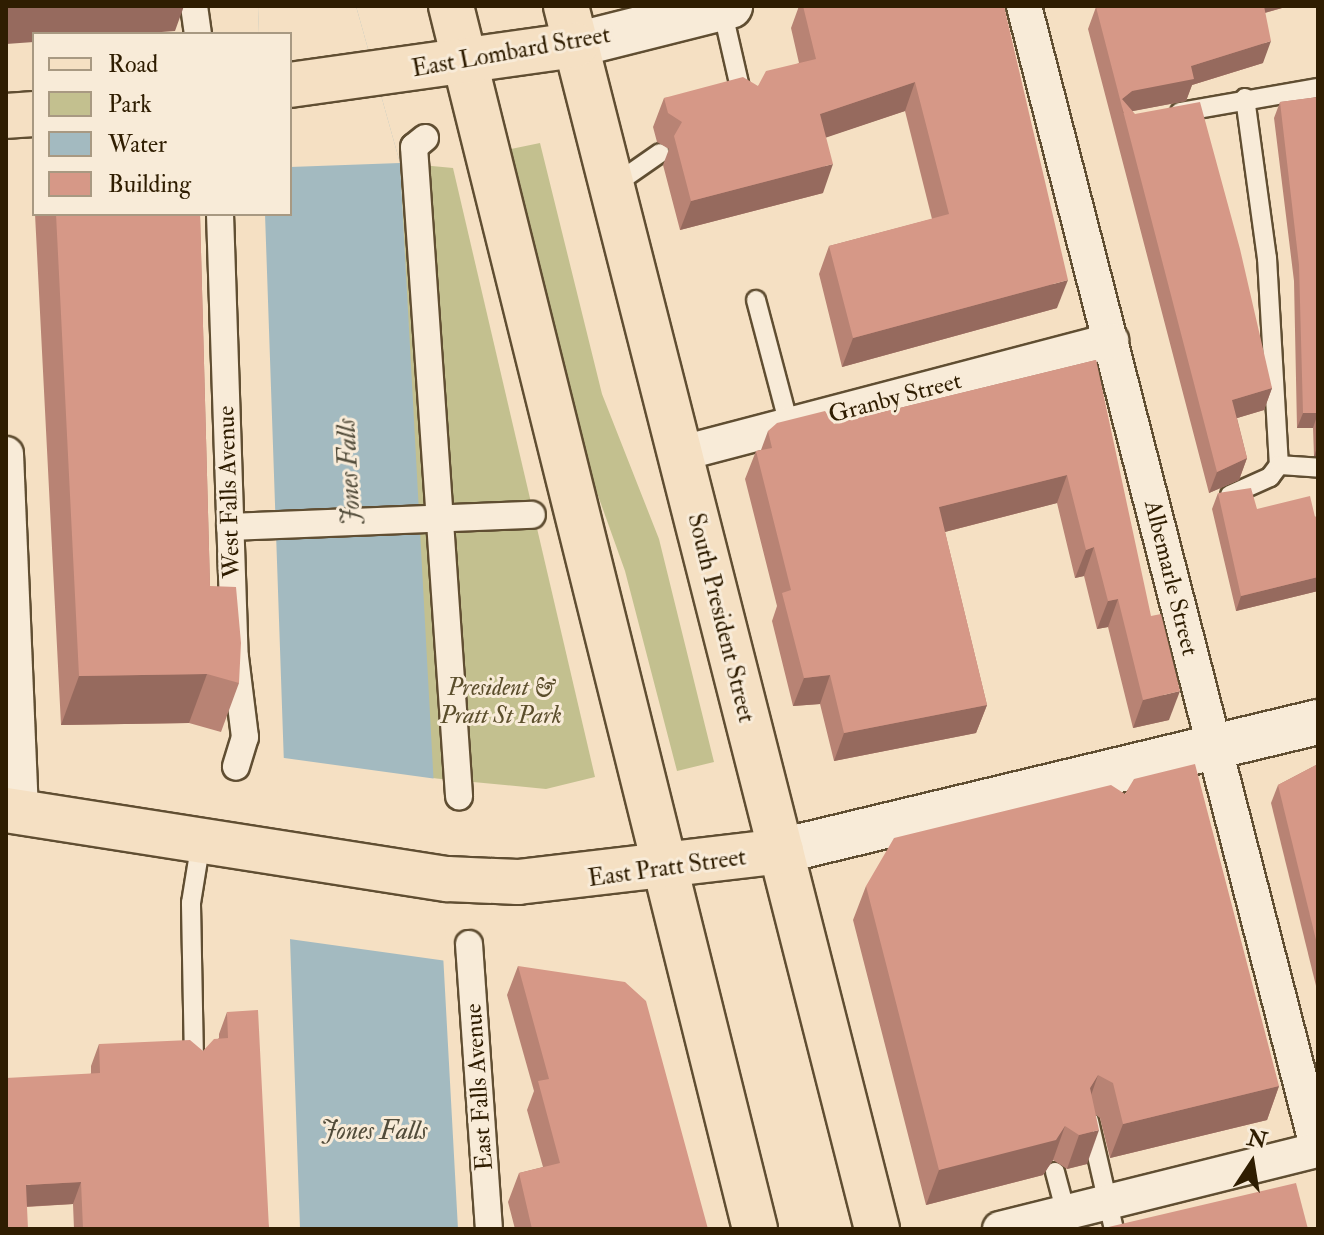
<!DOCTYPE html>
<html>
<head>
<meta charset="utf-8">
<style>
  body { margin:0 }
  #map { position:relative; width:1324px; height:1235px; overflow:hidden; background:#f5e0c3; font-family:"IM FELL Double Pica",serif }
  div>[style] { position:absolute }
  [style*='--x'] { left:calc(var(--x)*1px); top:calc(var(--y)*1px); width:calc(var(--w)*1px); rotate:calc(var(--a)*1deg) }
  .green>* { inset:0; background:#c3c08f }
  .water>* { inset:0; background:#a3bac0 }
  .pier>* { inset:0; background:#f5e0c3 }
  .roads { filter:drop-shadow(2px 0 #604e32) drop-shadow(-2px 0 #604e32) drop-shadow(0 2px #604e32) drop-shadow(0 -2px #604e32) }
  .service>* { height:18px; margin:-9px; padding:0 9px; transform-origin:9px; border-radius:9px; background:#f8ebd8 }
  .pedestrian>* { height:26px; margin:-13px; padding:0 13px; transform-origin:13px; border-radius:13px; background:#f8ebd8 }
  .minor>* { height:34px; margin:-17px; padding:0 17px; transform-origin:17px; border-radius:17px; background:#f8ebd8 }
  .secondary>* { height:44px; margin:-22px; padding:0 22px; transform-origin:22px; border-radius:22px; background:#f8ebd8 }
  .primary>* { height:44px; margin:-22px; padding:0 22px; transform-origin:22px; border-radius:22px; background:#f5e0c3 }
  .wall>* { inset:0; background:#b88374 }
  .shaded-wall>* { inset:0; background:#966a5e }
  .building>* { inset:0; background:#d69887 }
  span { translate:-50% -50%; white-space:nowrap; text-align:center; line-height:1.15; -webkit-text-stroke:6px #f8ebd8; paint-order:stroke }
  .street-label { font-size:24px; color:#2f1d01 }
  .park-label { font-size:24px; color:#5b4e2c; font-style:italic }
  .water-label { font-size:26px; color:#524c3a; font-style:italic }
  .frame { position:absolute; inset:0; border:8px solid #2f1d01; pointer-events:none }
  .legend { position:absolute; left:32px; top:32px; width:260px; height:184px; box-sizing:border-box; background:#f8ebd8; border:2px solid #a89982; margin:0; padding:10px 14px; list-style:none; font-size:24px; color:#2f1d01 }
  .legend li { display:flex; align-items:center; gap:16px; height:40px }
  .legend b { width:40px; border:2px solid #a89982 }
  .north { position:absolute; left:1212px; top:1123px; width:80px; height:80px; -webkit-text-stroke:6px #f8ebd8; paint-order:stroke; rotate:12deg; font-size:22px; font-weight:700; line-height:32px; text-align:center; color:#2f1d01 }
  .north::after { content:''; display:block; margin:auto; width:28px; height:36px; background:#2f1d01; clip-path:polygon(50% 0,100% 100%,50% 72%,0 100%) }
</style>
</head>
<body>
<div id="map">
  <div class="green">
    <div style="clip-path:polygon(540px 143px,602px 394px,659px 539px,714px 762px,677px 771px,625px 571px,571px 420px,511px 149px)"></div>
    <div style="clip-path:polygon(400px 163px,453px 168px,595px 777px,546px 789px,431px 778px)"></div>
  </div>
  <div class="water">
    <div style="clip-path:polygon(258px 6px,356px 6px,400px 163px,458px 1229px,300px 1229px,265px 214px,290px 214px,290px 34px,259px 34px)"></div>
  </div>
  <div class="pier">
    <div style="clip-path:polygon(356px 6px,400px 163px,290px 167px,290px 34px,259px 34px,258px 7px)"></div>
    <div style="clip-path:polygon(277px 757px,437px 779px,447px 961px,282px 938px)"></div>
  </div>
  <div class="roads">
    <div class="service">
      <div style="--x:722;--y:9;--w:94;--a:77.1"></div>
      <div style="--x:1245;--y:98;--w:162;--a:82.2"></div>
      <div style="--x:1267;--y:258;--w:207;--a:86.7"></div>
      <div style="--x:1180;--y:112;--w:140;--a:-9.9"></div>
      <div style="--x:614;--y:185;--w:56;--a:-34.8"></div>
      <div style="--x:756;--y:300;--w:129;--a:75.2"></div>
      <div style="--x:1230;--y:495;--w:44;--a:-24.2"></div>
      <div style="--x:1270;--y:477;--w:15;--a:-53"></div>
      <div style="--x:1279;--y:465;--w:39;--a:4"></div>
      <div style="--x:194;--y:1061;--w:158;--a:-91.1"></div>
      <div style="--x:191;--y:903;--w:63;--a:-80.8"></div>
      <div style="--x:1089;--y:1121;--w:111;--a:77"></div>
      <div style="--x:1055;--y:1172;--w:42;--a:75"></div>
    </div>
    <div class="pedestrian">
      <div style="--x:194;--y:6;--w:28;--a:82"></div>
      <div style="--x:425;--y:138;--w:14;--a:141"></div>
      <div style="--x:414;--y:147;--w:651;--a:86.03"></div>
      <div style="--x:220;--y:214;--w:443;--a:88.1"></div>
      <div style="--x:235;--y:657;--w:81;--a:82.9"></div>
      <div style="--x:245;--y:737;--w:31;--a:107"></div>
      <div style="--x:230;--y:527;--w:302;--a:-2.3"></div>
      <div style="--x:469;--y:944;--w:286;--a:86"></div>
    </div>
    <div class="minor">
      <div style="--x:1024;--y:6;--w:1181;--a:75.59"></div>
      <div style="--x:6;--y:454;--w:358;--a:87.6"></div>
      <div style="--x:679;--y:454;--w:447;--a:-14.7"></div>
      <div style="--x:1000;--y:1229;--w:328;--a:-14"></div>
    </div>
    <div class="secondary">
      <div style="--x:575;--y:45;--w:160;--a:-14.1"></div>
      <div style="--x:781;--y:851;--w:552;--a:-13.51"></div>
    </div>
    <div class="primary">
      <div style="--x:451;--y:6;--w:1260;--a:76.04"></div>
      <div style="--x:566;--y:6;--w:1262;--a:75.73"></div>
      <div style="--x:290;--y:85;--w:288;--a:-8"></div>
      <div style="--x:6;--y:116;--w:28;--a:-4"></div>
      <div style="--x:6;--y:810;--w:447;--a:8.9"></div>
      <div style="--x:448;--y:879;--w:70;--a:2.5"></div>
      <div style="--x:518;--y:882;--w:265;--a:-6.7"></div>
    </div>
  </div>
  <div class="wall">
    <div style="clip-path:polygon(799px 6px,1004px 6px,1057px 308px,842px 367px,819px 274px,829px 246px,932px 219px,905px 111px,826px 137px,823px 193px,680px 230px,663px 165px,669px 149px,657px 142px,653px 127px,664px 98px,758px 86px,799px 63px,791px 28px)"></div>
    <div style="clip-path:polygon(1096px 7px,1282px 8px,1265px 13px,1263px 63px,1192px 85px,1186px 101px,1132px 111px,1272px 388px,1264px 410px,1237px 418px,1247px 458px,1239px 480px,1209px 493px,1088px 29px)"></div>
    <div style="clip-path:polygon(1318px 97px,1318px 456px,1314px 456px,1313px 428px,1297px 428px,1294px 281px,1274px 118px,1280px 102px)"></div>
    <div style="clip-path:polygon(35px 214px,200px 214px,210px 586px,239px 683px,221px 732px,189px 723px,61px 725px)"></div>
    <div style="clip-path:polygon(1096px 360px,1169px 720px,1133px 728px,1108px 627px,1097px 629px,1084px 576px,1075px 578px,1057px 503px,945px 532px,987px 705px,976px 733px,834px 761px,820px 704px,793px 706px,772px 621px,777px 606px,745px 479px,756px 451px,761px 450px,768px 431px,834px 424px)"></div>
    <div style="clip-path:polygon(1218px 493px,1257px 509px,1318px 517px,1318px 591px,1236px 611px,1212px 509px)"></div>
    <div style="clip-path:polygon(1318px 764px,1318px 994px,1271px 803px,1278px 785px)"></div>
    <div style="clip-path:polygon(866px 886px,1279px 1086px,1267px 1120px,1110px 1158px,1100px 1118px,1096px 1115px,1087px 1164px,1067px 1169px,1053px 1160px,1043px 1175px,926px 1205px,853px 920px)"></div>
    <div style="clip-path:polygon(518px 966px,708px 1229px,515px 1229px,508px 1202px,519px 1173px,543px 1167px,527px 1110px,534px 1091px,507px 995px)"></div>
    <div style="clip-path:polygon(227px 1012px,269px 1229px,74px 1229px,73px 1204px,27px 1207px,6px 1229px,91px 1073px,91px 1066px,99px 1044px,203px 1051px,219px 1038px,219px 1034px)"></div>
  </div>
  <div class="shaded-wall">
    <div style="clip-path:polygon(6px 6px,184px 6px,175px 31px,135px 34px,34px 34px,34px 42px,6px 44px)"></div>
    <div style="clip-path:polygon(1257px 6px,1283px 6px,1282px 8px,1253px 16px)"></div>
    <div style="clip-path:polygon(1271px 41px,1263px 63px,1192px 85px,1186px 101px,1123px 113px,1122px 99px,1132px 91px,1191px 66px)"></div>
    <div style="clip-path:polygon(915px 82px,905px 111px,810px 143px,820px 114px)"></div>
    <div style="clip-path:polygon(833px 164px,823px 193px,680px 230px,691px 201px)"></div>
    <div style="clip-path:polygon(1068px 280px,1057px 308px,842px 367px,853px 338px)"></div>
    <div style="clip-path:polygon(1272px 388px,1264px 410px,1224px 422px,1232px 400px)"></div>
    <div style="clip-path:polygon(1303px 413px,1318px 413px,1313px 428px,1297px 428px)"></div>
    <div style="clip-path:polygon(1318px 445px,1318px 456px,1314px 456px)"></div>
    <div style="clip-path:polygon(1247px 458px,1239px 480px,1209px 493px,1217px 472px)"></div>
    <div style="clip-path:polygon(1067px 475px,1057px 503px,929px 536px,939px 507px)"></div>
    <div style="clip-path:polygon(1094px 547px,1084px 576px,1075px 578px,1086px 550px)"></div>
    <div style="clip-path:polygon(1318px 577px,1318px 591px,1236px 611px,1241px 596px)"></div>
    <div style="clip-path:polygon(1118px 599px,1108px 627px,1097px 629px,1108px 601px)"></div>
    <div style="clip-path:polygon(207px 674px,189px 723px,61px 725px,79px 676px)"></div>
    <div style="clip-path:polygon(830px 675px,820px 704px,793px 706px,804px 678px)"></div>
    <div style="clip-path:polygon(1180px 691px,1169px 720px,1133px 728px,1143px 700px)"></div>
    <div style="clip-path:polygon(987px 705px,976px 733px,834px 761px,844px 733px)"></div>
    <div style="clip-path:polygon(1098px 1075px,1086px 1110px,1090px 1088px)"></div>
    <div style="clip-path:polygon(1279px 1086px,1267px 1120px,1110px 1158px,1123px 1124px)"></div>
    <div style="clip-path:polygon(1065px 1126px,1053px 1160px,1043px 1175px,926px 1205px,939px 1170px)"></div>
    <div style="clip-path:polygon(1099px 1130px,1087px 1164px,1067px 1169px,1079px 1135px)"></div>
    <div style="clip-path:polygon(81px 1182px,73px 1204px,18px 1207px,26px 1185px)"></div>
  </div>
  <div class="building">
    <div style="clip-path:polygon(803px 6px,1004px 6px,1068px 280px,853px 338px,829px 246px,949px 214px,915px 82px,820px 114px,833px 164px,691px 201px,674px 136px,682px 122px,668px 113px,664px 98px,743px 77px,758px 86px,766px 71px,816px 59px)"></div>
    <div style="clip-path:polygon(1100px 6px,1264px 6px,1271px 41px,1191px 66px,1194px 79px,1132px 91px,1122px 99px,1135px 114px,1200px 102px,1240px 249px,1272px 388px,1232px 400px,1247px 458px,1217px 472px,1096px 7px)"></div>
    <div style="clip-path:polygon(1318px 97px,1318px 413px,1303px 413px,1299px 265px,1280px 102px)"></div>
    <div style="clip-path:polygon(56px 214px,200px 214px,210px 586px,236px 587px,241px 643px,239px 683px,207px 674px,79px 676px)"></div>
    <div style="clip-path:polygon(1096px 360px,1151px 616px,1161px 614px,1180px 691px,1143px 700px,1118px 599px,1108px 601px,1094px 547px,1086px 550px,1067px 475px,939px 507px,987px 705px,844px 733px,830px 675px,804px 678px,782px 593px,791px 590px,756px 451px,772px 448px,768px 431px,777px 423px,825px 411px,834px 424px)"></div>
    <div style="clip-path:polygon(1251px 488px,1257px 509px,1310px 496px,1315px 517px,1318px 517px,1318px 577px,1241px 596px,1218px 493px)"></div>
    <div style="clip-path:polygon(1195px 764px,1279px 1086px,1123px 1124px,1113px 1083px,1098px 1075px,1090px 1088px,1099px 1130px,1079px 1135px,1065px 1126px,1056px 1140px,939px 1170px,866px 886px,894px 838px,1111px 785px,1125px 794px,1134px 779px)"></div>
    <div style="clip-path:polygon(1318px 764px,1318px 948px,1278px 785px)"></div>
    <div style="clip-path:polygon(518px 966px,625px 982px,646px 1001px,708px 1229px,532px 1229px,519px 1173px,560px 1163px,538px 1081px,549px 1079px)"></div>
    <div style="clip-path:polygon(258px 1010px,269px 1229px,83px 1229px,81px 1182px,26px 1185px,28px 1229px,6px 1229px,6px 1078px,100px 1073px,99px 1044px,190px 1040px,203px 1051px,214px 1039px,228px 1038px,227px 1012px)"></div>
    <div style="clip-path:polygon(1296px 1183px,1308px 1229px,1100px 1229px)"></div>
  </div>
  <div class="street-label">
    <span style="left:511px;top:52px;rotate:-10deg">East Lombard Street</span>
    <span style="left:895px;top:398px;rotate:-15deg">Granby Street</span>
    <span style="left:229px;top:492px;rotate:-92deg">West Falls Avenue</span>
    <span style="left:1171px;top:578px;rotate:76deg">Albemarle Street</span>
    <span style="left:721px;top:618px;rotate:76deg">South President Street</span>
    <span style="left:667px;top:868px;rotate:-8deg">East Pratt Street</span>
    <span style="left:479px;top:1087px;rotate:-94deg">East Falls Avenue</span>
  </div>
  <div class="park-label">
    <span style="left:501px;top:702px">President &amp;<br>Pratt St Park</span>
  </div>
  <div class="water-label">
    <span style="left:350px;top:472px;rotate:-93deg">Jones Falls</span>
    <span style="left:374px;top:1132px">Jones Falls</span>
  </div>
  <div class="frame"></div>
  <ul class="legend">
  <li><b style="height:10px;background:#f5e0c3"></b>Road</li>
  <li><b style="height:22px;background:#c3c08f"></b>Park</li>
  <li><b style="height:22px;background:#a3bac0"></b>Water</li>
  <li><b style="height:22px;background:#d69887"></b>Building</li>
  </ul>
  <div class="north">N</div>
</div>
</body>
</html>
